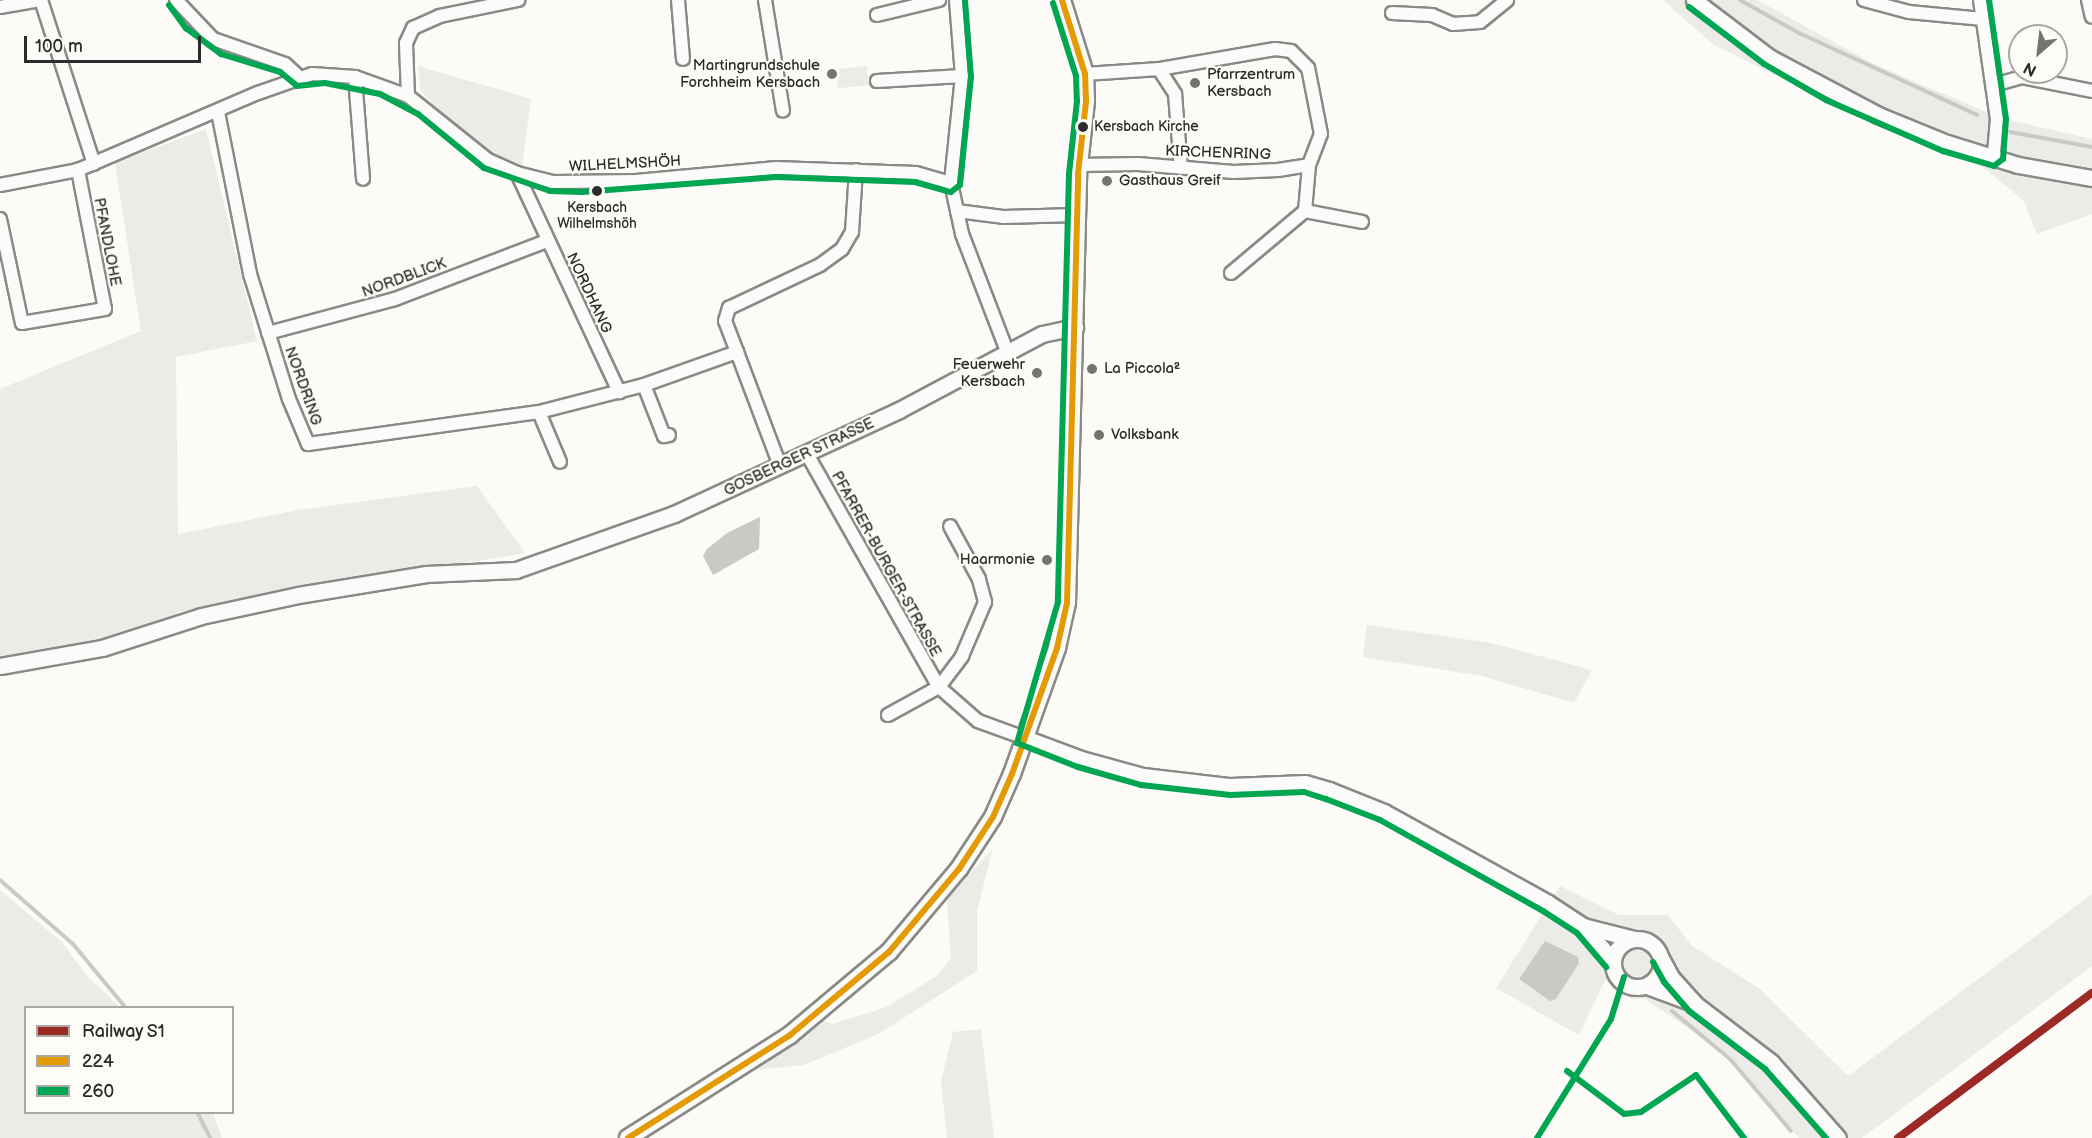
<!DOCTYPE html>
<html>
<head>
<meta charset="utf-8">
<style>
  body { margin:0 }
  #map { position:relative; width:2092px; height:1138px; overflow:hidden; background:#fcfbf8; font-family:"Balsamiq Sans",sans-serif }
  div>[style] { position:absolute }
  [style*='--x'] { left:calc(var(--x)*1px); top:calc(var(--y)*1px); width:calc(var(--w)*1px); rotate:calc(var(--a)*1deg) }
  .green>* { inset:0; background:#ecebe8; transform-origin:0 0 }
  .water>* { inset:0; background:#cac9c6 }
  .stream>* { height:4px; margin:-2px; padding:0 2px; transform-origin:2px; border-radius:2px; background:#cac9c6 }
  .roads { filter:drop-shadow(2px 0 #898987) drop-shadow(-2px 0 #898987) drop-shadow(0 2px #898987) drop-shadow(0 -2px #898987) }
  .minor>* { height:12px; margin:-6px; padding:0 6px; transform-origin:6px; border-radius:6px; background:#fbfbf9 }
  .tertiary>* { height:15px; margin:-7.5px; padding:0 7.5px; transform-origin:7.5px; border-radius:7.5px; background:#fbfbf9 }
  .tertiary>.ring { margin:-7.5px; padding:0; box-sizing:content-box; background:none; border:15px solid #fbfbf9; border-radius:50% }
  .secondary>* { height:16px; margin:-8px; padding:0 8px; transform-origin:8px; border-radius:8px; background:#fbfbf9 }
  .bus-1>* { height:6px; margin:-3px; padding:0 3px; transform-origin:3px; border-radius:3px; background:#e39a04 }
  .bus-2>* { height:6px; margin:-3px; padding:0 3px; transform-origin:3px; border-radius:3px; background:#00a651 }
  .rail-1>* { height:8px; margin:-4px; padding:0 4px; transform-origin:4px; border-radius:4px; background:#9a2a23 }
  .dots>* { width:16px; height:16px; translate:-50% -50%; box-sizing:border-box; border:3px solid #fdfcf7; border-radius:50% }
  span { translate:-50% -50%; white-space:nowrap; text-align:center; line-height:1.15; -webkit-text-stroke:4.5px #fdfcf7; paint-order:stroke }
  .bus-label { font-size:14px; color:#2b2b2b }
  .left { translate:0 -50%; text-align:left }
  .poi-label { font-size:15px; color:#2b2b2b }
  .right { translate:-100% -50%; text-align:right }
  .street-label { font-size:15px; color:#2b2b2b }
  .legend { position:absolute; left:24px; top:1006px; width:210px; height:108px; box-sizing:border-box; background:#fdfcf7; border:2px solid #a9a8a5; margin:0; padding:8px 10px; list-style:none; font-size:18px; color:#2b2b2b }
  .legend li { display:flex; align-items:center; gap:12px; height:30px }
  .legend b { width:30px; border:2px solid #a9a8a5 }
  .north { position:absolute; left:2008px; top:24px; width:60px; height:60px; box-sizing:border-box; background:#fdfcf7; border:2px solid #a9a8a5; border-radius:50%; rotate:208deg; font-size:16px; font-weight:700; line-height:24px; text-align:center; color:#2b2b2b }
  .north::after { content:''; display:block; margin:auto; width:21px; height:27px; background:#747473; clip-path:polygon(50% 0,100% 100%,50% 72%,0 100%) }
  .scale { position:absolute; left:24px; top:36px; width:177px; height:27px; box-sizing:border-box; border:3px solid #2b2b2b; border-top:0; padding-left:8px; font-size:18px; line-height:21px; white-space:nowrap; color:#2b2b2b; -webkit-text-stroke:4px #fdfcf7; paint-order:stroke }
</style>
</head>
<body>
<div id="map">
  <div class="green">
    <div style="clip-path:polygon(1663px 0,1757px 0,1874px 64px,2000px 118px,2092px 139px,2092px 214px,2037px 234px,2024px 201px,1973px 159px,1832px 103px,1714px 45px)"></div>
    <div style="clip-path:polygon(418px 66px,531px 99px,522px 165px,484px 150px,446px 118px,421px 91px)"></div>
    <div style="left:867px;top:66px;width:19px;height:31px;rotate:84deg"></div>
    <div style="clip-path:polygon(206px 129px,257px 341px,176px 357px,178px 534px,298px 510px,477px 486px,525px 553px,186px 610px,0 677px,0 389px,141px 331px,115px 163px)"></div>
    <div style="clip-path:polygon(1367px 625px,1491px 643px,1592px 670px,1574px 703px,1482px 676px,1363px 657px)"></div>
    <div style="clip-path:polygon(993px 848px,977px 911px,977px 971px,880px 1033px,804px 1065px,746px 1071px,821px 1020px,833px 1024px,886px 1007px,937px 976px,951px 958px,947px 899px)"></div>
    <div style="clip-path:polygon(1560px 886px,1619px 915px,1668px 915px,1692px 946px,1760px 989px,1848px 1076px,2092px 894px,2092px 966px,1862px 1138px,1799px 1138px,1730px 1056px,1645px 999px,1631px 999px,1605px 980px,1579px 1035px,1496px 988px)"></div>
    <div style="clip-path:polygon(0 890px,62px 942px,88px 977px,120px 1007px,26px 1008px,26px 1112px,213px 1113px,222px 1138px,0 1138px)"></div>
    <div style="clip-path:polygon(981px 1029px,994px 1138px,947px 1138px,941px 1081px,953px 1032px)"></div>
  </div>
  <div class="water">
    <div style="clip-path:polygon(760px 517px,759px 549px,713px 575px,703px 556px,707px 549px,727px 533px)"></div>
    <div style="clip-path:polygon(1545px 941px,1578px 957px,1579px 963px,1556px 999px,1550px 1001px,1519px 979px)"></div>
  </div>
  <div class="stream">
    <div style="--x:1740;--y:0;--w:68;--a:29.2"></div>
    <div style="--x:1799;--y:33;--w:196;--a:24.7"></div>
    <div style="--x:2010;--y:132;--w:83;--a:10.4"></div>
    <div style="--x:0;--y:880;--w:97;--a:41.2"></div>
    <div style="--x:73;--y:944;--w:83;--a:50.4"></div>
    <div style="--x:1672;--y:1011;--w:75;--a:39.6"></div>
    <div style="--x:1730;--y:1059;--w:94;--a:49.7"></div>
    <div style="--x:197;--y:1112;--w:29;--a:63"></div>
  </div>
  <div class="roads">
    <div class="minor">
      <div style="--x:176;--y:0;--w:54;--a:46.5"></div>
      <div style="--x:213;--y:39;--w:76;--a:19.1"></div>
      <div style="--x:285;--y:64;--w:19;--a:43"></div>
      <div style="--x:678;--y:0;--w:59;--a:85.2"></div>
      <div style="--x:765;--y:0;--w:112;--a:80.8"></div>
      <div style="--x:956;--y:0;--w:76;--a:85.5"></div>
      <div style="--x:962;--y:76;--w:108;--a:95.9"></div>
      <div style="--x:951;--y:183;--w:52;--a:77.8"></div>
      <div style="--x:962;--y:234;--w:125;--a:69"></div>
      <div style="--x:1864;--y:0;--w:47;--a:14.9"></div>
      <div style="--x:1909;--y:12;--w:74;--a:5.4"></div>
      <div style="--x:1980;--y:0;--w:120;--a:81.9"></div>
      <div style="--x:1997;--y:119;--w:38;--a:95"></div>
      <div style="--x:2088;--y:0;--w:17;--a:77"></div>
      <div style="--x:0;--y:7;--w:42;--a:-9.7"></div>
      <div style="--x:41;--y:0;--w:172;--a:72.1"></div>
      <div style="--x:1392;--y:13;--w:40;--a:2.9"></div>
      <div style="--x:1432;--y:15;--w:23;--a:23"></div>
      <div style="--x:1453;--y:24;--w:27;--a:-4"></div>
      <div style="--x:1480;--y:22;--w:35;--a:-39"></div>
      <div style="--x:877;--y:15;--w:64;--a:-13.6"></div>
      <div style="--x:1159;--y:69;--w:30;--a:57"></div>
      <div style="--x:1175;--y:94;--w:74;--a:85.4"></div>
      <div style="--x:355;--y:77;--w:102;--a:85.5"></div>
      <div style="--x:877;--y:81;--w:85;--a:-3.4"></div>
      <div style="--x:1994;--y:85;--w:29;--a:-16"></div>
      <div style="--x:2022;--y:77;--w:71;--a:11.3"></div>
      <div style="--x:408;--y:96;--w:53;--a:-92.2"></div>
      <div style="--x:406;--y:43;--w:17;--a:-65"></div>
      <div style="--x:413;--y:28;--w:30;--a:-24"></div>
      <div style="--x:440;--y:16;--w:80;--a:-11.6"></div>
      <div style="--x:218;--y:112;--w:165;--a:78.8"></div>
      <div style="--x:250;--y:274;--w:131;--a:72.7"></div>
      <div style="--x:289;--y:399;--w:49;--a:67.1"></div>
      <div style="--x:308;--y:444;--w:233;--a:-7.9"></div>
      <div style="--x:539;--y:412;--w:108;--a:-14.4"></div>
      <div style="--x:644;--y:385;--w:99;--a:-19.5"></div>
      <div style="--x:737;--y:352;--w:122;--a:69.3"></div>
      <div style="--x:1080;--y:165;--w:58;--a:-1"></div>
      <div style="--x:1138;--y:164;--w:96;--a:4.8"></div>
      <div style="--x:1234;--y:172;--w:44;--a:-2.6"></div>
      <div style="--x:1278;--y:170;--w:31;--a:-9"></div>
      <div style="--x:1309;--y:165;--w:33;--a:-69"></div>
      <div style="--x:1321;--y:134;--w:67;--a:-101.1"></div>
      <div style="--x:1308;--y:68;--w:24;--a:-135"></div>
      <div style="--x:1291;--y:51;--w:16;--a:-173"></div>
      <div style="--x:1275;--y:49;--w:118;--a:170.2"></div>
      <div style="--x:1159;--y:69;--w:74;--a:176.1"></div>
      <div style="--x:517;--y:173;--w:242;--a:65"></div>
      <div style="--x:0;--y:185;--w:79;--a:-10.9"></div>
      <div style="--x:78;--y:170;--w:196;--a:-23.2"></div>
      <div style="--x:258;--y:93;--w:57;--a:-19.4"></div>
      <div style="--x:312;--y:74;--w:43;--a:4"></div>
      <div style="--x:355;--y:77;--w:56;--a:19.7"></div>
      <div style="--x:408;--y:96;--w:102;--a:38.7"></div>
      <div style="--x:488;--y:160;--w:32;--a:24"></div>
      <div style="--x:517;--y:173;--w:36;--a:14"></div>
      <div style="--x:552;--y:182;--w:84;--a:-0.7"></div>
      <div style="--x:636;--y:181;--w:141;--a:-5.3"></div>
      <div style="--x:776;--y:168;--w:140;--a:2"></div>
      <div style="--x:916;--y:173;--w:36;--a:16"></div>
      <div style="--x:957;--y:211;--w:46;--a:7.4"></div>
      <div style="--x:1003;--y:217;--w:74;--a:-1.5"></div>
      <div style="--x:1305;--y:211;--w:58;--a:10.9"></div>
      <div style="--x:0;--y:219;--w:106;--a:78.1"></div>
      <div style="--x:22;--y:323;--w:84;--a:-9.6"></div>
      <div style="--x:105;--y:309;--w:142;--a:-101"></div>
      <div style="--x:1231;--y:273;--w:97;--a:-40"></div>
      <div style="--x:1305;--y:211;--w:46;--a:-85"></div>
      <div style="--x:268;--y:333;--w:131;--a:-15"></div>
      <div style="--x:395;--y:299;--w:163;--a:-20.9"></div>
      <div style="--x:737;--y:352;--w:33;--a:-111"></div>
      <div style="--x:725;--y:321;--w:14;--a:-73"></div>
      <div style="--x:729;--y:308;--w:101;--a:-25.3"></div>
      <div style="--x:820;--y:265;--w:27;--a:-36"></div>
      <div style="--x:842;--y:249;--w:20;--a:-60"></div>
      <div style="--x:852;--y:232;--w:62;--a:-86.3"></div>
      <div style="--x:644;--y:385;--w:55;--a:68.6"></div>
      <div style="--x:664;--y:436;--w:5;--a:-11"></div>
      <div style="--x:539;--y:412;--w:54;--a:67.2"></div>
      <div style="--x:807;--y:454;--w:268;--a:60.5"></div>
      <div style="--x:939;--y:687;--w:52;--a:41.1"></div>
      <div style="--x:978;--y:721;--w:50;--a:19.9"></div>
      <div style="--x:888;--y:715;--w:58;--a:-28.8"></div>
      <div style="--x:939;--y:687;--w:39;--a:-53"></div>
      <div style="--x:962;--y:656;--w:59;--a:-66.9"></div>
      <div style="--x:985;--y:602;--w:24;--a:-105"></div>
      <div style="--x:979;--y:579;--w:60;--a:-118.7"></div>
    </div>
    <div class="tertiary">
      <div style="--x:1694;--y:0;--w:94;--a:37.2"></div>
      <div style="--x:1769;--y:57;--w:123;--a:28"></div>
      <div style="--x:1878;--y:115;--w:74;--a:22.1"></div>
      <div style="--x:1947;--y:143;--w:74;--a:17.2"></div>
      <div style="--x:2018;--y:165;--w:75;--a:10"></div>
      <div style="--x:0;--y:666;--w:104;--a:-10"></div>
      <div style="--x:102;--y:648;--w:104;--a:-17.9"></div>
      <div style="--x:201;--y:616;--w:99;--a:-12.2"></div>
      <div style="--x:298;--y:595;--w:130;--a:-9.3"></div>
      <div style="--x:426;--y:574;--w:90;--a:-2.5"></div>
      <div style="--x:516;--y:570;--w:168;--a:-19.5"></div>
      <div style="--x:674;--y:514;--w:248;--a:-24.8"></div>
      <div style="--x:899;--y:410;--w:162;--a:-28"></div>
      <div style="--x:1042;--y:334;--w:34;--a:-12"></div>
      <div style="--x:1025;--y:738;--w:60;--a:20.6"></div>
      <div style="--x:1081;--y:759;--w:64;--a:15.3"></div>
      <div style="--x:1143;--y:776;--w:88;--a:6.6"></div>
      <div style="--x:1230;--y:786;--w:75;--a:-2.3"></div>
      <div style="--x:1305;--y:783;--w:25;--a:16"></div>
      <div style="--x:1329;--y:790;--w:59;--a:21.8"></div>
      <div style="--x:1384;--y:812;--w:188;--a:29"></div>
      <div style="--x:1548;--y:903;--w:42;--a:33.3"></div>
      <div style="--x:1583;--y:926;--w:46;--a:49.4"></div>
      <div style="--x:1583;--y:926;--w:53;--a:14.3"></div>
      <div class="ring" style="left:1613px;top:939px;width:33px;height:33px"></div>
      <div style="--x:1661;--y:958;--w:21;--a:62"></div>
      <div style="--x:1671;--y:977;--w:36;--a:48"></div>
      <div style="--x:1695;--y:1004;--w:96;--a:37.3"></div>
      <div style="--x:1771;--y:1062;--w:101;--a:48.6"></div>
      <div style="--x:1647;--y:986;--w:46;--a:20.4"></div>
    </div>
    <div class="secondary">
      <div style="--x:628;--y:1138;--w:192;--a:-32.4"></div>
      <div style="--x:790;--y:1035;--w:129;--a:-40"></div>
      <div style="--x:889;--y:952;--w:109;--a:-49.9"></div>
      <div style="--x:959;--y:869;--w:62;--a:-56.8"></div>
      <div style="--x:993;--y:817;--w:47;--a:-66.2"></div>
      <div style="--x:1012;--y:774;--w:134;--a:-70.3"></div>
      <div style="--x:1057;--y:648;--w:46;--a:-77.5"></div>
      <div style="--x:1067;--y:603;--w:429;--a:-88.5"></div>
      <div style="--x:1078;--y:174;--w:73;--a:-83.7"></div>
      <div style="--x:1086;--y:101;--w:27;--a:-92"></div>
      <div style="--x:1085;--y:74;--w:77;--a:-107.3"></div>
    </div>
  </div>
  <div class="bus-1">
    <div style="--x:628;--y:1138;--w:192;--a:-32.4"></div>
    <div style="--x:790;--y:1035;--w:129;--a:-40"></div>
    <div style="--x:889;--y:952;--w:109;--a:-49.9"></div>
    <div style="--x:959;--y:869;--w:62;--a:-56.8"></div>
    <div style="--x:993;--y:817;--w:47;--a:-66.2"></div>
    <div style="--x:1012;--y:774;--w:134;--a:-70.3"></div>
    <div style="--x:1057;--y:648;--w:46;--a:-77.5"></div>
    <div style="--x:1067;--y:603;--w:429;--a:-88.5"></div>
    <div style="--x:1078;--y:174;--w:73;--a:-83.7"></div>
    <div style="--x:1086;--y:101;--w:27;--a:-92"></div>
    <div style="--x:1085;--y:74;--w:77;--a:-107.3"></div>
  </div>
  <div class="bus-2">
    <div style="--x:1053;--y:3;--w:77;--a:72.5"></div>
    <div style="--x:1076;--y:76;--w:25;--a:88"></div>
    <div style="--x:1077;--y:101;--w:73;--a:96.3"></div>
    <div style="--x:1069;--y:174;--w:428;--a:91.5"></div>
    <div style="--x:1058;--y:602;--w:147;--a:106.2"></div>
    <div style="--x:1017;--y:743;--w:66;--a:21.5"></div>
    <div style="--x:1078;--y:767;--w:66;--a:15.9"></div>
    <div style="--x:1141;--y:785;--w:90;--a:6.4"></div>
    <div style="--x:1230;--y:795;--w:74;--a:-2.3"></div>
    <div style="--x:1304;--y:792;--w:23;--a:18"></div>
    <div style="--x:1326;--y:799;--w:58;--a:21.3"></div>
    <div style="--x:1380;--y:820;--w:187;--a:29.2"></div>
    <div style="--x:1543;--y:911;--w:40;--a:32.9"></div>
    <div style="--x:1577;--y:933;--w:45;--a:49.5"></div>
    <div style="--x:169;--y:5;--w:29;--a:54"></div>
    <div style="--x:186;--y:28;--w:44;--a:36.6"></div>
    <div style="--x:221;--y:54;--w:62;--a:17"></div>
    <div style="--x:280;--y:72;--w:22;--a:39"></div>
    <div style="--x:297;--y:86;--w:28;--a:-6"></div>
    <div style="--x:325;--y:83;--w:56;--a:11.3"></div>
    <div style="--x:380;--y:94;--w:43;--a:27.8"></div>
    <div style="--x:418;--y:114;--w:85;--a:39.3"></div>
    <div style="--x:484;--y:168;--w:70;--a:19.2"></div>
    <div style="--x:550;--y:191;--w:32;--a:2"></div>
    <div style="--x:582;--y:192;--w:195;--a:-4.4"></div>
    <div style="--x:776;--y:177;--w:139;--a:2.1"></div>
    <div style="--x:915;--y:182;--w:37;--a:16"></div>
    <div style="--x:951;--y:192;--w:11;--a:-38"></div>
    <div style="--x:960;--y:185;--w:109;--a:-84.2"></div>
    <div style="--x:971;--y:77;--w:77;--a:-94.5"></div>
    <div style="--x:1689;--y:7;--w:94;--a:37.2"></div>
    <div style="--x:1764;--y:64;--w:72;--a:30.1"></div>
    <div style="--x:1826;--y:100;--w:128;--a:23.6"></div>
    <div style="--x:1943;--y:151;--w:53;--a:16.4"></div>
    <div style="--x:1994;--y:166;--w:11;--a:-38"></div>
    <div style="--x:2003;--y:159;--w:40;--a:-85.7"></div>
    <div style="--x:2006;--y:119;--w:120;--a:-98.1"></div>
    <div style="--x:1653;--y:962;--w:23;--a:61"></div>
    <div style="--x:1664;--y:982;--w:38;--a:49"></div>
    <div style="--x:1689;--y:1011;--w:96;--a:37.3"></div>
    <div style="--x:1765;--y:1069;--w:92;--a:48.5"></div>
    <div style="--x:1567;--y:1071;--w:71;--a:37"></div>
    <div style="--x:1624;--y:1114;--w:17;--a:-7"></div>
    <div style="--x:1641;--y:1112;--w:66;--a:-33.9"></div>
    <div style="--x:1696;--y:1075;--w:79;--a:52.7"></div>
    <div style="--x:1537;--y:1138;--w:140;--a:-58.1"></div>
    <div style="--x:1611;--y:1019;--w:44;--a:-72.8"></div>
  </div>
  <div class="rail-1">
    <div style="--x:1898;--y:1138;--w:242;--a:-36.8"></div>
  </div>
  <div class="dots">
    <div style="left:832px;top:74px;background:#747473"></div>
    <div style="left:1195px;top:83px;background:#747473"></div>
    <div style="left:1083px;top:127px;background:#2b2b2b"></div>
    <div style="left:1107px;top:181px;background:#747473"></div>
    <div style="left:597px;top:191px;background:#2b2b2b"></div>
    <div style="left:1092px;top:369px;background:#747473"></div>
    <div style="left:1037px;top:373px;background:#747473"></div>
    <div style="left:1099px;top:435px;background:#747473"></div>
    <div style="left:1047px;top:560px;background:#747473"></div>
  </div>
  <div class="bus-label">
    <span class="left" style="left:1094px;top:127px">Kersbach Kirche</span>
    <span style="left:597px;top:216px">Kersbach<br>Wilhelmshöh</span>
  </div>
  <div class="poi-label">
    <span class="right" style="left:820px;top:74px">Martingrundschule<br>Forchheim Kersbach</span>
    <span class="left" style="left:1207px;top:83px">Pfarrzentrum<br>Kersbach</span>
    <span class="left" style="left:1119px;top:181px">Gasthaus Greif</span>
    <span class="right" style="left:1025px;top:373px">Feuerwehr<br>Kersbach</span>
    <span class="left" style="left:1104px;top:369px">La Piccola²</span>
    <span class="left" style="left:1111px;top:435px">Volksbank</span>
    <span class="right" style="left:1035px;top:560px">Haarmonie</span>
  </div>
  <div class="street-label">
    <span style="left:1218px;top:153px;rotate:2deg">KIRCHENRING</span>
    <span style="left:625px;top:164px;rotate:-3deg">WILHELMSHÖH</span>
    <span style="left:107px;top:242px;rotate:79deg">PFANDLOHE</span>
    <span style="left:404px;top:278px;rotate:-20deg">NORDBLICK</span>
    <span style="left:589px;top:293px;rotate:65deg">NORDHANG</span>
    <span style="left:303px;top:386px;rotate:70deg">NORDRING</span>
    <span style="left:799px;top:457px;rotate:-25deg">GOSBERGER STRASSE</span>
    <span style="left:886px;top:564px;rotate:61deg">PFARRER-BURGER-STRASSE</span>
  </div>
  <ul class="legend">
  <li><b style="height:8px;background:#9a2a23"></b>Railway S1</li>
  <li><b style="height:8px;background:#e39a04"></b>224</li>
  <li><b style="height:8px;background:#00a651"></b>260</li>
  </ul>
  <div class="north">N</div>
  <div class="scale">100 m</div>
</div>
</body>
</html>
